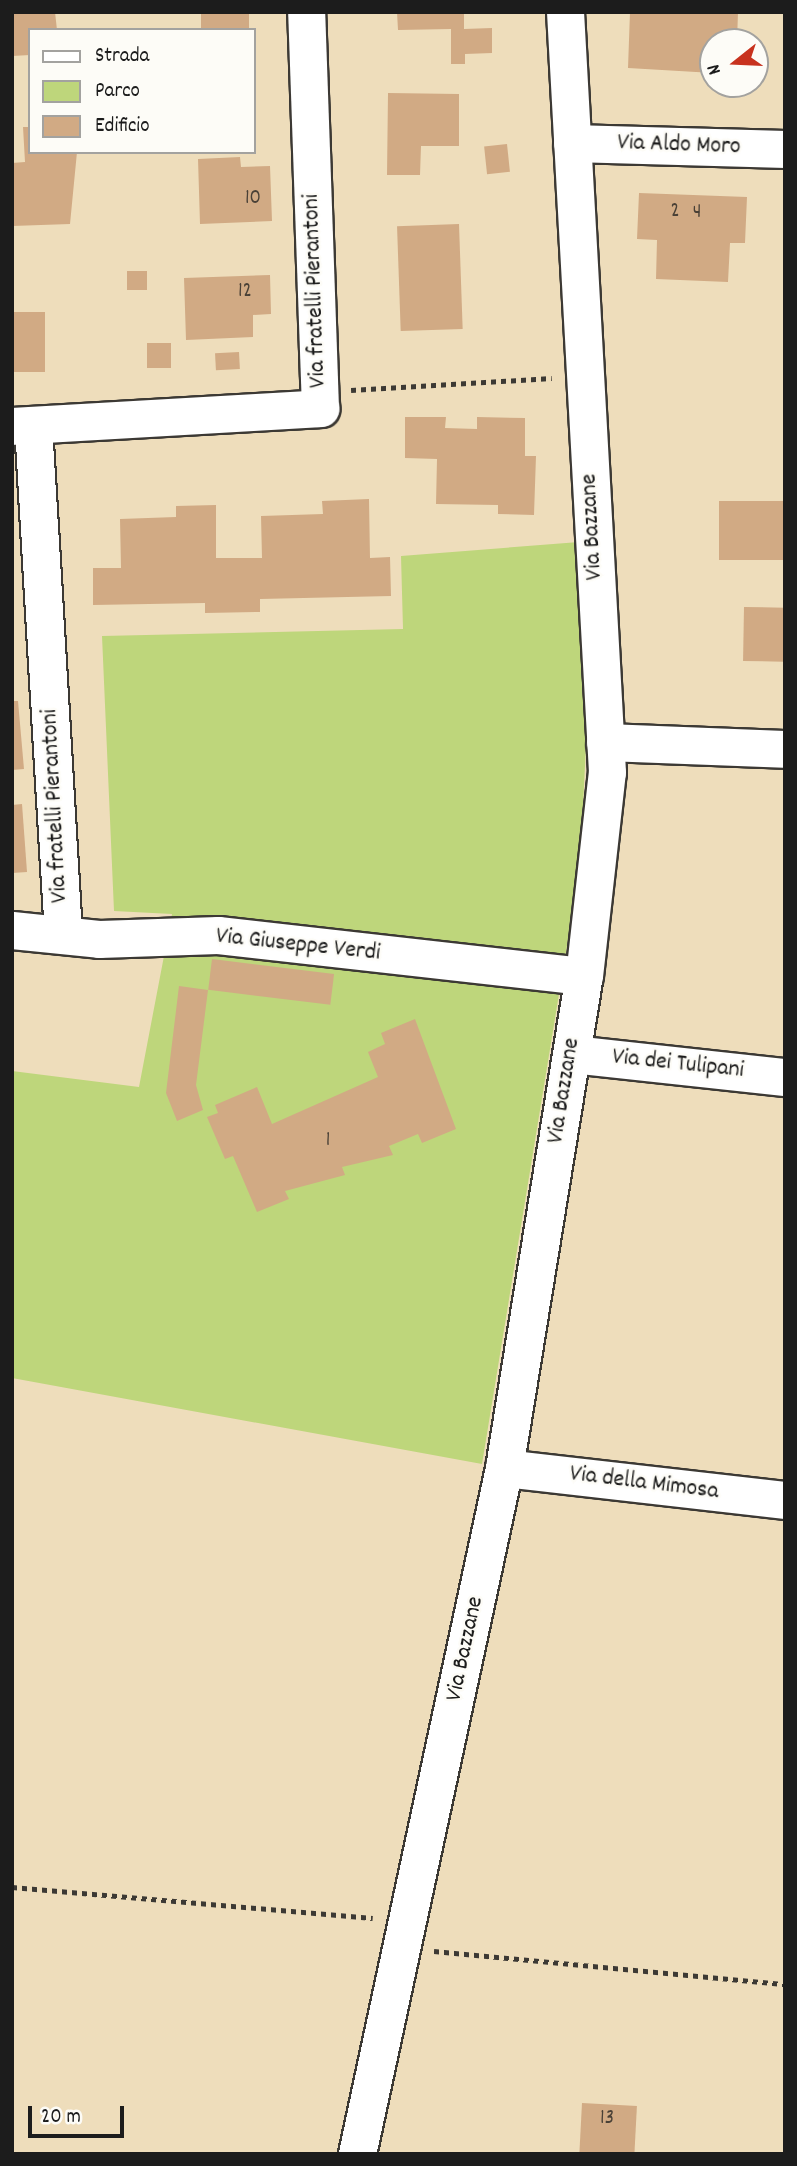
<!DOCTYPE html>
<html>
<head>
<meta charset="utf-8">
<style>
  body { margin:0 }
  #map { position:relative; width:797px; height:2166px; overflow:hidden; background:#edb; font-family:Dekko,sans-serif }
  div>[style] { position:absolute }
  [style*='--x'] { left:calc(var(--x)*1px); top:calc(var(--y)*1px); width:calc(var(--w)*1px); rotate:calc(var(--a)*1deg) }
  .green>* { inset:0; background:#bed67b }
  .building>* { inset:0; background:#d1aa84; transform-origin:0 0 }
  .path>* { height:4.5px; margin-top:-2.25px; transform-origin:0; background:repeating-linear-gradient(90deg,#3c3934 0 5px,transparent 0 10px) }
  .roads { filter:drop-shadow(2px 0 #3c3934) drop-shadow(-2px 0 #3c3934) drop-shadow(0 2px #3c3934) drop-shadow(0 -2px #3c3934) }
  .minor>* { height:37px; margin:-18.5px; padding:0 18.5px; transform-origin:18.5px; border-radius:18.5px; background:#fff }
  span { translate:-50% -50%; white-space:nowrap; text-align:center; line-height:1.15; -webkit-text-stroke:5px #fdfcf7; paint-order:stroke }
  .number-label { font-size:21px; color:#494036 }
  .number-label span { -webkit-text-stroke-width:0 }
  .street-label { font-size:24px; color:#1c1c1c }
  .frame { position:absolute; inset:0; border:14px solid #1c1c1c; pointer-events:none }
  .legend { position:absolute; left:28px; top:28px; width:228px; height:126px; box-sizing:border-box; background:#fdfcf7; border:2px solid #a3a29f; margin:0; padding:9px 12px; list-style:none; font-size:21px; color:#1c1c1c }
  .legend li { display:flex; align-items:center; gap:14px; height:35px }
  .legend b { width:35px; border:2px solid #a3a29f }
  .north { position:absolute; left:699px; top:28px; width:70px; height:70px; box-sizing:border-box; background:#fdfcf7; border:2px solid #a3a29f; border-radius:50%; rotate:252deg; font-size:19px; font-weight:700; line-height:28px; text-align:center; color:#1c1c1c }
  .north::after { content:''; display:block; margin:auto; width:24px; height:32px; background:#c8321e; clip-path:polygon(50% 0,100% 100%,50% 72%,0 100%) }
  .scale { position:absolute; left:28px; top:2106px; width:96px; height:32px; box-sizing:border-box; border:4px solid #1c1c1c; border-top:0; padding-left:9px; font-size:21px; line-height:24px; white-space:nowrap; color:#1c1c1c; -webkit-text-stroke:5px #fdfcf7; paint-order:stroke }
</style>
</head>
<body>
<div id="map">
  <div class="green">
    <div style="clip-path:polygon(579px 542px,587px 726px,580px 866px,482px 1464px,12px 1378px,12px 1071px,139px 1087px,172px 914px,114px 911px,102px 636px,403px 629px,401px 556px)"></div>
  </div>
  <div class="building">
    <div style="clip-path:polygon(12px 12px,55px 12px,57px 30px,30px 30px,30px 55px,12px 56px)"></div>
    <div style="left:201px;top:12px;width:48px;height:18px"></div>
    <div style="clip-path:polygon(397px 12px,464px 12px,464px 29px,492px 28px,492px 53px,465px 54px,465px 64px,451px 64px,451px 29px,398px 30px)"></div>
    <div style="clip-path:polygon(630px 12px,738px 12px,737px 42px,713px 42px,713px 73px,628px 68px)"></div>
    <div style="clip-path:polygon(388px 93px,459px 94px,459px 146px,421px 146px,420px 175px,387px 175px)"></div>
    <div style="clip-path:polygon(23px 127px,30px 127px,30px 152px,77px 152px,70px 224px,12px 226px,12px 163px,25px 162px)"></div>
    <div style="left:507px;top:144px;width:28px;height:23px;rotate:84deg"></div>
    <div style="clip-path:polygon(240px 157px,241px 167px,270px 166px,272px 221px,200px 224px,198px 159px)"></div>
    <div style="clip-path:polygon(639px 193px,747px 197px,745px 243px,730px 243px,728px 282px,656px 279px,657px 240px,637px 239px)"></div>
    <div style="left:459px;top:224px;width:105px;height:62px;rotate:88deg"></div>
    <div style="left:127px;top:271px;width:20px;height:19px"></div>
    <div style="clip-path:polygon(270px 275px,271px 314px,253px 315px,253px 337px,186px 340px,184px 278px)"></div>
    <div style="left:12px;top:312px;width:33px;height:60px"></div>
    <div style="left:147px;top:343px;width:24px;height:25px"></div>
    <div style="left:239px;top:352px;width:17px;height:24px;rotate:87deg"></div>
    <div style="clip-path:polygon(405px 417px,446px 417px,445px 428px,477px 429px,477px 417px,525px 418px,525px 456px,536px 456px,534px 515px,498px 514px,498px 505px,436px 504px,437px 459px,405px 458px)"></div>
    <div style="clip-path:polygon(369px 499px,370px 558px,390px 557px,391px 596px,260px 599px,260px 612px,205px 613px,205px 603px,93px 605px,93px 568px,121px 568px,120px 519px,176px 517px,176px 506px,216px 505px,216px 558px,262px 558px,261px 516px,323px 514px,322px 501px)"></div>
    <div style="left:785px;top:501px;width:59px;height:66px;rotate:90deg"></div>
    <div style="left:744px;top:607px;width:41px;height:54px;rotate:1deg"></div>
    <div style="clip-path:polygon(12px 701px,18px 701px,24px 769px,12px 770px)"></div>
    <div style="clip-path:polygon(22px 804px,27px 872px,12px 873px,12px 805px)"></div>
    <div style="left:212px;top:959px;width:123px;height:31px;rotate:7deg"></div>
    <div style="clip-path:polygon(179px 986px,208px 990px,196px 1085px,203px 1110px,177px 1121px,166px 1093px)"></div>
    <div style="clip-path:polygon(415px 1019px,456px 1129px,422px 1143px,418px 1134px,389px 1146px,393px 1155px,342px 1167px,345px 1175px,285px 1191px,289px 1199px,257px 1212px,233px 1156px,225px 1159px,207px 1117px,218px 1113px,215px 1105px,257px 1087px,272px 1124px,378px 1077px,368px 1052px,385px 1044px,381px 1033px)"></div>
    <div style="left:582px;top:2103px;width:55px;height:51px;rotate:3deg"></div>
  </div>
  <div class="path">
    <div style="--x:351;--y:390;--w:201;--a:-3.4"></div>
    <div style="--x:12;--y:1887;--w:362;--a:4.9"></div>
    <div style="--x:434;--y:1951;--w:353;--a:5.4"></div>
  </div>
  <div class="roads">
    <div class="minor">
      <div style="--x:572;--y:143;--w:213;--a:1.6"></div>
      <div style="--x:33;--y:425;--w:510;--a:86.63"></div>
      <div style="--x:12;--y:426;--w:309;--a:-3.3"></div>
      <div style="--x:320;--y:408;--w:396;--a:-92"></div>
      <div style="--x:605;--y:742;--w:180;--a:2.2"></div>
      <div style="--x:12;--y:930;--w:87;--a:5.9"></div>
      <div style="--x:99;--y:939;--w:119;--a:-1.9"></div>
      <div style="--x:218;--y:935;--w:368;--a:6.4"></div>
      <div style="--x:572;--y:1054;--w:214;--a:6.2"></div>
      <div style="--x:504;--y:1468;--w:283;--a:6.5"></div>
      <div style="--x:357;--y:2154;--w:702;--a:-77.91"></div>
      <div style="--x:504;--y:1468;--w:498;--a:-80.8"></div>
      <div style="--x:584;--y:976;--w:205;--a:-83.6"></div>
      <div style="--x:607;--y:772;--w:761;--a:-93.16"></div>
    </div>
  </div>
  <div class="number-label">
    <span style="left:253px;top:199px">10</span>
    <span style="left:675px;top:212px">2</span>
    <span style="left:697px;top:213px">4</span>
    <span style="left:245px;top:292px">12</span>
    <span style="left:328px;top:1141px">1</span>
    <span style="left:607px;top:2119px">13</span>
  </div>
  <div class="street-label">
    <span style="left:679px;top:146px;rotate:2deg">Via Aldo Moro</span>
    <span style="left:316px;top:291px;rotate:-92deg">Via fratelli Pierantoni</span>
    <span style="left:593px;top:527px;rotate:-93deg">Via Bazzane</span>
    <span style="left:56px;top:806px;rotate:-93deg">Via fratelli Pierantoni</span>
    <span style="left:298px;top:946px;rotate:6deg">Via Giuseppe Verdi</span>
    <span style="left:678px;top:1065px;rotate:6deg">Via dei Tulipani</span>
    <span style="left:565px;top:1091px;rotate:-81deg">Via Bazzane</span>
    <span style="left:644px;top:1484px;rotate:7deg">Via della Mimosa</span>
    <span style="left:466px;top:1649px;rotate:-78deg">Via Bazzane</span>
  </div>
  <div class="frame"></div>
  <ul class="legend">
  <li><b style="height:9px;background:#fff"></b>Strada</li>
  <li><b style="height:19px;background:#bed67b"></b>Parco</li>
  <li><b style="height:19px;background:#d1aa84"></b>Edificio</li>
  </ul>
  <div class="north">N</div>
  <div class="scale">20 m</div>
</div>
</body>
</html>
